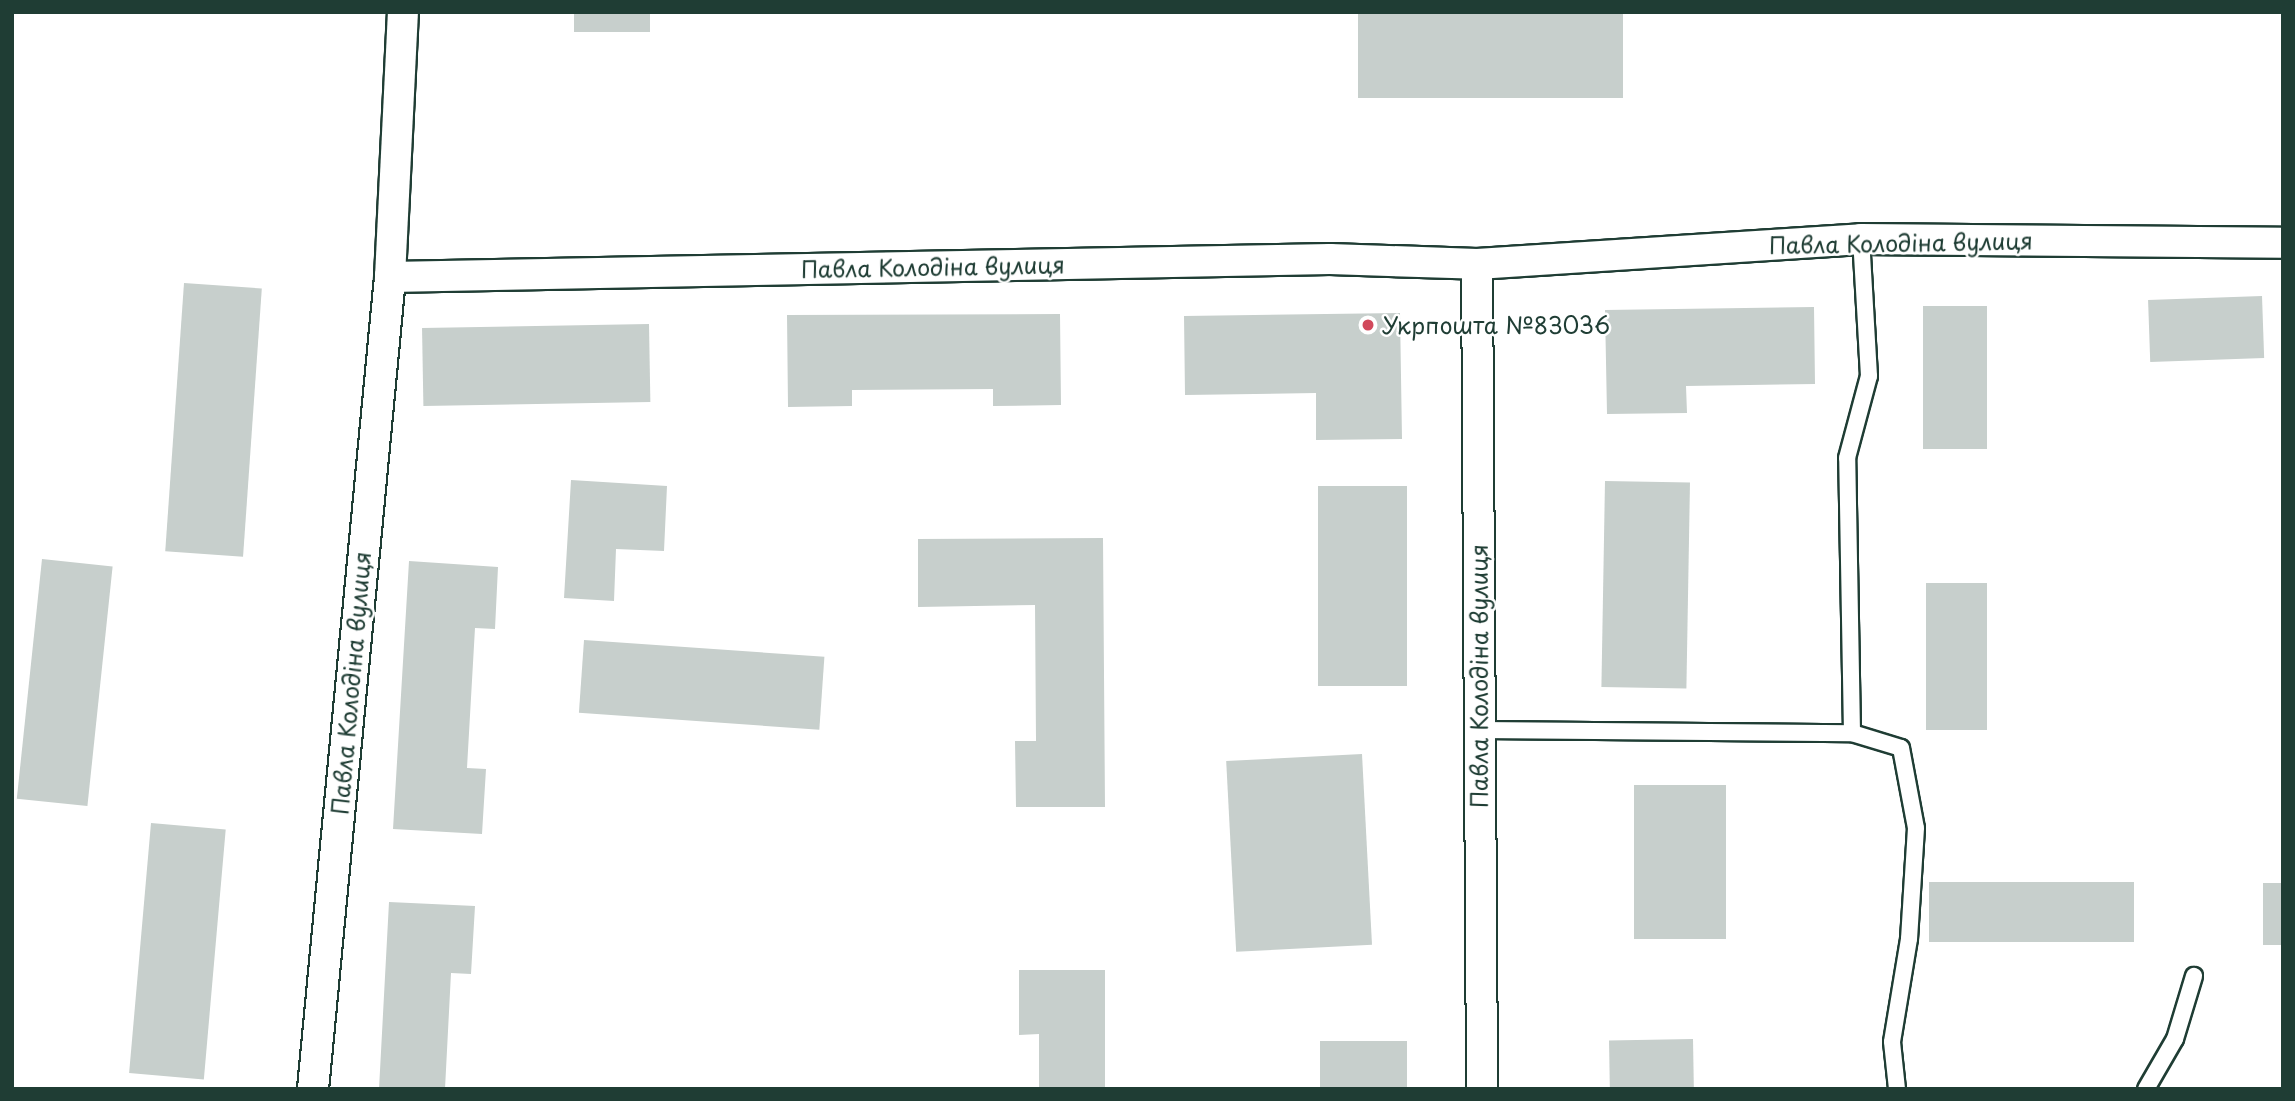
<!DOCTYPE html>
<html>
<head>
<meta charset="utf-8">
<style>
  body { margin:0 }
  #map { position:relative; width:2295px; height:1101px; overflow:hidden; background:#fff; font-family:"Playpen Sans",sans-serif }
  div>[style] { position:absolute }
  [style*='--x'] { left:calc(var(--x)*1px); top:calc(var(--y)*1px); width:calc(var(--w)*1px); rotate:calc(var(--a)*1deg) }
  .building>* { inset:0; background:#c7cfcc; transform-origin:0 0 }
  .roads { filter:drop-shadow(2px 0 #1f3d34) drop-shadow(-2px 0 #1f3d34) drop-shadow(0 2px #1f3d34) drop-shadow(0 -2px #1f3d34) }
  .lane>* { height:16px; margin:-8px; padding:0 8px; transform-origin:8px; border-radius:8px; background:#fff }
  .street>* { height:30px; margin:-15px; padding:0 15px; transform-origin:15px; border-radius:15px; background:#fff }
  .dots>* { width:19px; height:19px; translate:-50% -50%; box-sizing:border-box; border:4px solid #fff; border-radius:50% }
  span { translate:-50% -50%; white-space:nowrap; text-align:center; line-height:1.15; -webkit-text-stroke:5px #fff; paint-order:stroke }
  .street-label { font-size:23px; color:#1f3d34 }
  .poi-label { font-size:23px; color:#1f3d34 }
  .left { translate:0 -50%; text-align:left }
  .frame { position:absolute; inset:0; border:14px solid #1f3d34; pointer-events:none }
</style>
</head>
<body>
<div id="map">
  <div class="building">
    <div style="left:574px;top:12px;width:76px;height:20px"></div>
    <div style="left:1358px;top:12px;width:265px;height:86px"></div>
    <div style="left:184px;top:283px;width:78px;height:269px;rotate:4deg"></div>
    <div style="left:2262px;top:296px;width:62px;height:114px;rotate:88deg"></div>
    <div style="left:1923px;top:306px;width:64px;height:143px"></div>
    <div style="clip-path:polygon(1814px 307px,1815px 384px,1686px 386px,1687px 413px,1607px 414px,1605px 310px)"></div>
    <div style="clip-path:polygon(1400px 313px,1402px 439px,1316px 440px,1316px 393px,1185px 395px,1184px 316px)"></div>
    <div style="clip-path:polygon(1060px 314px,1061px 405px,993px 406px,993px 389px,852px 390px,852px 406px,788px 407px,787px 315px)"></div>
    <div style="left:649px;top:324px;width:78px;height:227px;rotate:89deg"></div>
    <div style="clip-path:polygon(571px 480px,667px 486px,664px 551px,616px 549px,614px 601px,564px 598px)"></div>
    <div style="left:1605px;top:481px;width:85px;height:206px;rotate:1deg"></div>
    <div style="left:1318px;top:486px;width:89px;height:200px"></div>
    <div style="clip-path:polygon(1103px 538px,1105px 807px,1016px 807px,1015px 741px,1036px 741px,1035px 605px,918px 607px,918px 539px)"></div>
    <div style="left:42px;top:559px;width:71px;height:241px;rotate:6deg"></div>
    <div style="clip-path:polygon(409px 561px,498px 567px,495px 629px,475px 628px,467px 768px,486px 769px,482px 834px,393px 829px)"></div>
    <div style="left:1926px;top:583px;width:61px;height:147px"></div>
    <div style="left:584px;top:640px;width:241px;height:73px;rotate:4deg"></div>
    <div style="left:1362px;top:754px;width:191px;height:136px;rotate:87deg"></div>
    <div style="left:1634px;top:785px;width:92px;height:154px"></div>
    <div style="left:151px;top:823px;width:75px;height:251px;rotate:5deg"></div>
    <div style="left:2134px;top:882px;width:60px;height:205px;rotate:90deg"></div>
    <div style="left:2283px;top:883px;width:62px;height:20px;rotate:90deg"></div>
    <div style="clip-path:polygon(389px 902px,475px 906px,471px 974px,451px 973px,445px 1089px,379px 1089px)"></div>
    <div style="clip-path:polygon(1019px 970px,1105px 970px,1105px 1089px,1039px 1089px,1039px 1034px,1019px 1035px)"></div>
    <div style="left:1693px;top:1039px;width:50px;height:84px;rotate:89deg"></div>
    <div style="left:1407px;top:1041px;width:48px;height:87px;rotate:90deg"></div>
  </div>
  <div class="roads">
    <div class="lane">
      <div style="--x:1480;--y:730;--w:372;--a:0.5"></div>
      <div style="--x:1852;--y:733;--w:51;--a:17"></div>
      <div style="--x:1901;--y:748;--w:81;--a:79.4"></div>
      <div style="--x:1916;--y:828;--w:111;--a:93.6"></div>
      <div style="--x:1909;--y:939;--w:104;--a:99.4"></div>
      <div style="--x:1892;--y:1042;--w:47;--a:83.9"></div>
      <div style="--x:1852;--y:733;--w:275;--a:-91"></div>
      <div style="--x:1847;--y:458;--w:85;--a:-75"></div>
      <div style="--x:1869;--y:376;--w:137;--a:-93.3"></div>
      <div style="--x:2146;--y:1089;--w:58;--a:-59.9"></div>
      <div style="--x:2175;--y:1039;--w:66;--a:-73.2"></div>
    </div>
    <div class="street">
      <div style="--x:1477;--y:264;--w:825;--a:89.65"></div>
      <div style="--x:390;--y:277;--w:940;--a:-1.1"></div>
      <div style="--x:1330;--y:259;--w:147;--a:1.9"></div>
      <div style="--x:1477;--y:264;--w:385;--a:-3.7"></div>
      <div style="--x:1861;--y:239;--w:422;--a:0.5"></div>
      <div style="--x:313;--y:1089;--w:816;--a:-84.58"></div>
      <div style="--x:390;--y:277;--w:265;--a:-87.2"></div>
    </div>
  </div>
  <div class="dots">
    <div style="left:1368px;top:325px;background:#d1495b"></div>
  </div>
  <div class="street-label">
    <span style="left:1901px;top:243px;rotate:-1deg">Павла Колодіна вулиця</span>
    <span style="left:933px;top:267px;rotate:-1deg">Павла Колодіна вулиця</span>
    <span style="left:1479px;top:676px;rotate:-90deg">Павла Колодіна вулиця</span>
    <span style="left:351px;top:683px;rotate:-85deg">Павла Колодіна вулиця</span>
  </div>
  <div class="poi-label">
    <span class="left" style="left:1382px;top:325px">Укрпошта №83036</span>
  </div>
  <div class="frame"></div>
</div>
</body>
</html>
